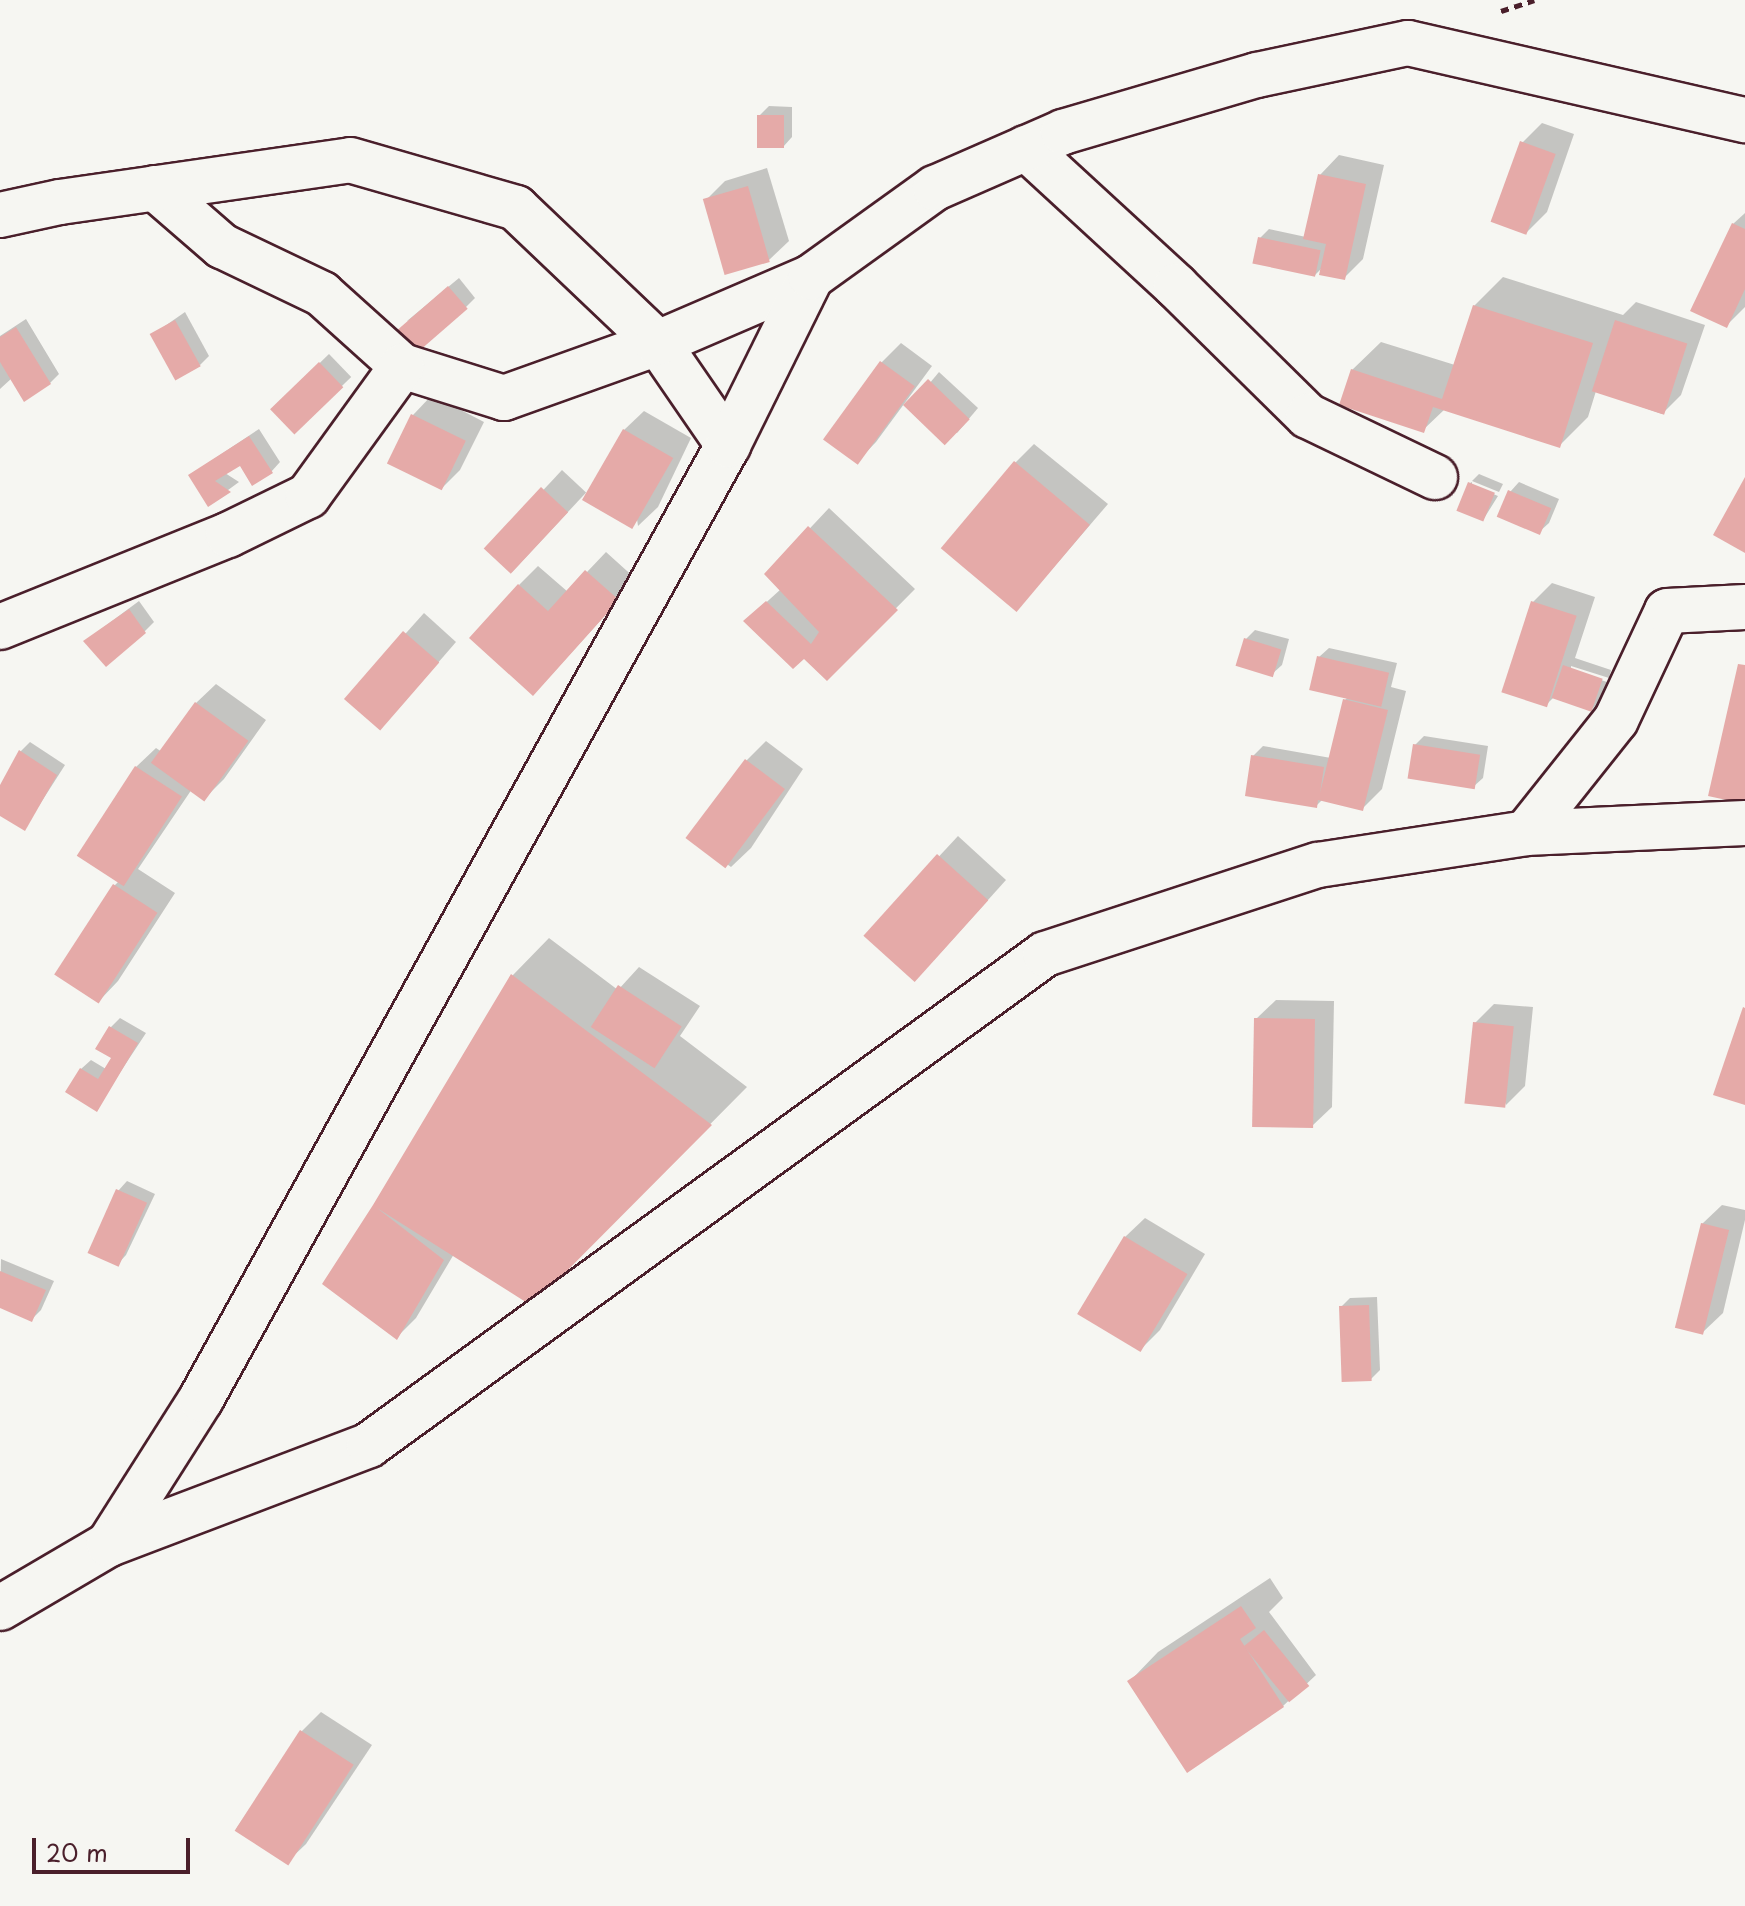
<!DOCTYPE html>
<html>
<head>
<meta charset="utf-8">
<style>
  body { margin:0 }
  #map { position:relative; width:1745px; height:1906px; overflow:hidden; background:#f6f6f2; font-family:"Playpen Sans",sans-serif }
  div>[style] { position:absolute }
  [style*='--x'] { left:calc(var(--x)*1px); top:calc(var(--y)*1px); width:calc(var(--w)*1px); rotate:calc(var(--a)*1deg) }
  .shadow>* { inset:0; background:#0003; transform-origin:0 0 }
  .building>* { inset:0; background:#e5aaa8; transform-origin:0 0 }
  .path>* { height:5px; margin-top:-2.5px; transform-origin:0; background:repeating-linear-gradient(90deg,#4a1f2b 0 8px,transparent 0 14px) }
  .roads { filter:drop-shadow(2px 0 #4a1f2b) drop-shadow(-2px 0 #4a1f2b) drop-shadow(0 2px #4a1f2b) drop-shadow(0 -2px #4a1f2b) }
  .minor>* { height:44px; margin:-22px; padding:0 22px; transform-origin:22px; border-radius:22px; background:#f6f6f2 }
  .tertiary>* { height:44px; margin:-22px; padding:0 22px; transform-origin:22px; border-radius:22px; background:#f6f6f2 }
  span { translate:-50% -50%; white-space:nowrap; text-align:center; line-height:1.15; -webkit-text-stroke:8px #f6f6f2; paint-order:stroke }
  .scale { position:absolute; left:32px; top:1838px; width:158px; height:36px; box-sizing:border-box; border:4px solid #4a1f2b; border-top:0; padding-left:10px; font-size:24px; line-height:28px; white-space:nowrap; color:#4a1f2b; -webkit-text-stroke:6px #f6f6f2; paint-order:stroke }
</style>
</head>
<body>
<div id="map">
  <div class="shadow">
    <div style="clip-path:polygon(769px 106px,792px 107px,792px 137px,783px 147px,759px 116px)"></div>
    <div style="clip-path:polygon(1542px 123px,1574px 134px,1547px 212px,1527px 232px,1522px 143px)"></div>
    <div style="clip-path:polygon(1339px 155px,1384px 165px,1363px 259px,1344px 278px,1323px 267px,1315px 275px,1260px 238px,1269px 229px,1306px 237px,1320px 175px)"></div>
    <div style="clip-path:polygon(767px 168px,789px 241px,769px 260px,706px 200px,725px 181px)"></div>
    <div style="clip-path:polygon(1745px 213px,1745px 307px,1726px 326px,1733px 224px)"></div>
    <div style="clip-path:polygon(1503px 277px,1623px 315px,1636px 302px,1705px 325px,1681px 395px,1662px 414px,1596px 391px,1588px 417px,1560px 445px,1445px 409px,1423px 430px,1352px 370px,1381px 342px,1455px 365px,1474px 306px)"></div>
    <div style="clip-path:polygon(459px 278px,475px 298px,466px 307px,407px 321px)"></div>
    <div style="clip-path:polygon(185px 312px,209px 356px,200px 365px,152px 335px)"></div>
    <div style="clip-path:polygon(26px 319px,59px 374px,50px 383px,12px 378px,0 389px,0 336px)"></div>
    <div style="clip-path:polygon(901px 343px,932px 366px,876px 442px,857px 462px,826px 439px,882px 362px)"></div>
    <div style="left:329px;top:354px;width:32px;height:79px;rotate:46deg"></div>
    <div style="clip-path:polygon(939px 372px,978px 408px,957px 433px,909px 408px)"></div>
    <div style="clip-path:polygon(432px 395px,484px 422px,460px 470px,441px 489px,389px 463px,413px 415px)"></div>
    <div style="clip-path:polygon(644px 411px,691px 438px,658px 507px,638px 526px,624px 430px)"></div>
    <div style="clip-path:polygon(259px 429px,280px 462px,271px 472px,240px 464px,225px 473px,239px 482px,209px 504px,190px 475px)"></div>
    <div style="clip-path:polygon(1034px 444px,1108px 504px,1017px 610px,1015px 463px)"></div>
    <div style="left:562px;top:470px;width:33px;height:109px;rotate:43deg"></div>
    <div style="clip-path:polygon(1479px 474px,1503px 484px,1499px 492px,1472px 481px)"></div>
    <div style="clip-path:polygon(1472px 482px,1472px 485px,1498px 496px,1483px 520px,1470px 483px)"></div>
    <div style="clip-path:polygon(1519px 482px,1559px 499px,1549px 523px,1539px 532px,1510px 492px)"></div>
    <div style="clip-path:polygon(829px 508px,915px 589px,827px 678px,804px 656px,746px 621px,781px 589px,767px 574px)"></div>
    <div style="clip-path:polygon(606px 552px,637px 580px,552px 674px,519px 585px,538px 566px,568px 592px)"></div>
    <div style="clip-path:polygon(1552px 583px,1595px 597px,1575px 658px,1611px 670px,1609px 678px,1571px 666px,1571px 670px,1607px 682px,1602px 700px,1592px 709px,1554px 697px,1546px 705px,1533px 602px)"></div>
    <div style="clip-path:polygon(139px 601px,154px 622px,144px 632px,85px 641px)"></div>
    <div style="clip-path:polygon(424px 613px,456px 642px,399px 708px,347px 699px)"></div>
    <div style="clip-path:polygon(1255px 630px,1289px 639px,1282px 665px,1272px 674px,1246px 639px)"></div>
    <div style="clip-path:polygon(1329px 648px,1397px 663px,1391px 687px,1406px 691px,1382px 789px,1362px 809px,1323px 799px,1316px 806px,1253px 756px,1263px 746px,1331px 758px,1345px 700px,1351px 694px,1319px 657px)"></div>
    <div style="clip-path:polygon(216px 684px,266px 720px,224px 779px,205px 798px,192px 789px,138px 869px,175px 893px,118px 981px,99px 1001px,114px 886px,119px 881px,136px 767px,156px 748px,162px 752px,196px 703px)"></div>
    <div style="clip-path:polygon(1424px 736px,1488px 746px,1483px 778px,1473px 787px,1415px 745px)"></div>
    <div style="clip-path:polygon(766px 741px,803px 769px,751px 848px,731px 867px,692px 840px,747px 760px)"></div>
    <div style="clip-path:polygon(30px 742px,65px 765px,24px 829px,0 813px,0 789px,21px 751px)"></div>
    <div style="clip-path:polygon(958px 836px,1006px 880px,934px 960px,866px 935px)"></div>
    <div style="clip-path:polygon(549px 938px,618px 990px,639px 967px,700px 1006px,680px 1036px,747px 1087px,532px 1304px,454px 1254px,416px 1318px,397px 1337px,375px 1206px,513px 975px)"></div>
    <div style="clip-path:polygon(1276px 1000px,1334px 1001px,1332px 1107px,1312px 1126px,1256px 1019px)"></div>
    <div style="clip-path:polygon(1494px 1004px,1533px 1007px,1525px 1086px,1506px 1105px,1475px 1023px)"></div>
    <div style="clip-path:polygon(120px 1018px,146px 1033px,96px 1109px,81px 1069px,91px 1060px,106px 1069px,114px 1057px,111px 1027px)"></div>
    <div style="clip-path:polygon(127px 1181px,155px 1194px,126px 1255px,117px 1265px,118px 1191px)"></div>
    <div style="clip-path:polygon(1722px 1205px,1745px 1210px,1745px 1220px,1723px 1313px,1703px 1332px,1702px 1224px)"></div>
    <div style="clip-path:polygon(1145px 1218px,1205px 1254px,1160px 1330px,1141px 1349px,1125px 1237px)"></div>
    <div style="clip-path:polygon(1px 1259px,54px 1281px,41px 1310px,32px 1319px,0 1306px)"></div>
    <div style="clip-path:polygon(1377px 1297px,1380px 1370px,1371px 1379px,1341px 1307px,1350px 1298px)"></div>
    <div style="clip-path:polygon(1270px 1578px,1283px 1598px,1269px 1612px,1316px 1675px,1283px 1706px,1130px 1681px,1158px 1652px)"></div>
    <div style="clip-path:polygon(321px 1712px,372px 1745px,306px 1844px,286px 1863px,236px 1829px,302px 1731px)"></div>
  </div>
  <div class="building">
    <div style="left:757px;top:115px;width:27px;height:33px"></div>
    <div style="left:1520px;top:141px;width:38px;height:86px;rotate:20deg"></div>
    <div style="clip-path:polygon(1318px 174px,1366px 184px,1345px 280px,1319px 275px,1326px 244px,1303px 239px)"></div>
    <div style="left:748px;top:186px;width:79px;height:47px;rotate:74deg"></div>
    <div style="clip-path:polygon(1732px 223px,1745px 229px,1745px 289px,1727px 328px,1690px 311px)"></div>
    <div style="left:1258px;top:237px;width:64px;height:27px;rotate:12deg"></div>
    <div style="left:448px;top:286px;width:30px;height:69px;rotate:49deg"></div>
    <div style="clip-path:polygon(1473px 305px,1593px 343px,1560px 448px,1433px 407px,1424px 433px,1339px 405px,1351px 369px,1442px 399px)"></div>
    <div style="left:175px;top:320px;width:53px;height:29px;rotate:61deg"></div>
    <div style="left:1615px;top:320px;width:76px;height:75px;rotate:18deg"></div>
    <div style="clip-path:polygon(16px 327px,51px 384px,24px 402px,0 362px,0 337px)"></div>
    <div style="left:880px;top:361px;width:43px;height:97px;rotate:36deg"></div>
    <div style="left:319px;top:362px;width:35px;height:68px;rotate:46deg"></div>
    <div style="left:928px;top:379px;width:58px;height:36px;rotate:44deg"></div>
    <div style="left:411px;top:414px;width:61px;height:55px;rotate:26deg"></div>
    <div style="left:623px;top:429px;width:58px;height:82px;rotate:30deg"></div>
    <div style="clip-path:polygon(249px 436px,273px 473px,252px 486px,240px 466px,215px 481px,231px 492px,208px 507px,188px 475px)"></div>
    <div style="left:1014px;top:461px;width:99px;height:114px;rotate:40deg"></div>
    <div style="clip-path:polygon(1745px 477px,1745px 553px,1713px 535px)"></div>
    <div style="left:1468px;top:482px;width:29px;height:31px;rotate:22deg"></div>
    <div style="left:541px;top:487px;width:37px;height:84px;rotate:43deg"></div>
    <div style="left:1508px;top:490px;width:47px;height:29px;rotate:23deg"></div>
    <div style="clip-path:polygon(808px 526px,898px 610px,827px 681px,804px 659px,793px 669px,743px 621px,766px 601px,811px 644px,819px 632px,764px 574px)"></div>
    <div style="clip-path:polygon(585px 570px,619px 600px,533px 696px,469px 638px,518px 584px,548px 611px)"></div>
    <div style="left:1531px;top:601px;width:48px;height:96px;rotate:18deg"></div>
    <div style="clip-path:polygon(129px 609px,146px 633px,106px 667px,83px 641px)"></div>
    <div style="left:403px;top:631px;width:48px;height:90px;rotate:41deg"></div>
    <div style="left:1244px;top:638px;width:39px;height:29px;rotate:17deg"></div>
    <div style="left:1317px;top:656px;width:74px;height:35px;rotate:13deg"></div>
    <div style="clip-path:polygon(1738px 664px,1745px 665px,1745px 804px,1708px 796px)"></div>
    <div style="left:1563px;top:665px;width:42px;height:35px;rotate:19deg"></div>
    <div style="clip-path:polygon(1343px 699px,1388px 710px,1363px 811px,1318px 800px,1317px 808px,1245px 796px,1251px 755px,1324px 767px,1320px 793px)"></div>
    <div style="left:195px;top:702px;width:66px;height:75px;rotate:36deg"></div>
    <div style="left:1413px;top:744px;width:68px;height:35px;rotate:9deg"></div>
    <div style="clip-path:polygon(19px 750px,57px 775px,25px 831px,0 816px,0 785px)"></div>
    <div style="left:745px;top:759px;width:50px;height:99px;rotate:37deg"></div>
    <div style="left:135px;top:766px;width:56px;height:107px;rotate:33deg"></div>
    <div style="left:937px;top:854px;width:69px;height:110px;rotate:42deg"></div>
    <div style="left:113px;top:884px;width:53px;height:108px;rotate:33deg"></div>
    <div style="clip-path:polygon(511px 974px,712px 1125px,532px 1306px,377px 1208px,444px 1260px,397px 1340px,322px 1284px,373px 1205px)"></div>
    <div style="left:618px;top:985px;width:76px;height:50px;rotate:33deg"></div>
    <div style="clip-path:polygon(1743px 1007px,1745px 1008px,1745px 1105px,1713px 1095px)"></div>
    <div style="left:1254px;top:1018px;width:61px;height:109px;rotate:1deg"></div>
    <div style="left:1473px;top:1022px;width:41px;height:82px;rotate:6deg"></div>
    <div style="clip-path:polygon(109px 1026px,138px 1043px,97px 1112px,65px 1092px,80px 1068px,98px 1079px,111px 1058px,95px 1049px)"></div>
    <div style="left:116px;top:1189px;width:34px;height:70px;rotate:24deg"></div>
    <div style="left:1701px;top:1223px;width:29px;height:108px;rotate:14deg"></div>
    <div style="left:1124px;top:1236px;width:74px;height:91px;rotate:31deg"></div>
    <div style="clip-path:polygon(0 1271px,46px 1290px,32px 1322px,0 1308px)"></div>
    <div style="left:1369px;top:1305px;width:76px;height:30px;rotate:88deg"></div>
    <div style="clip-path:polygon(1241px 1606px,1256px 1628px,1240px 1639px,1284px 1707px,1187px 1773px,1127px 1681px)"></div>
    <div style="left:1264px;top:1630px;width:72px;height:26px;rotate:51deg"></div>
    <div style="left:300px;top:1730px;width:64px;height:120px;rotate:33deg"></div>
  </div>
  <div class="path">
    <div style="--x:1501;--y:11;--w:35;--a:-18"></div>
  </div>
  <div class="roads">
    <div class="minor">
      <div style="--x:1026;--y:148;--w:204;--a:42.6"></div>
      <div style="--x:1176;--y:286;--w:185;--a:44.6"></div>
      <div style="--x:1308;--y:416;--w:141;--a:25.7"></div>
      <div style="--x:155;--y:188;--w:89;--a:40.9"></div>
      <div style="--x:222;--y:246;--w:111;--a:25.6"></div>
      <div style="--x:322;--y:294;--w:108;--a:42"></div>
      <div style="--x:402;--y:366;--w:107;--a:17.4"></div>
      <div style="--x:504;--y:398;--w:164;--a:-19.7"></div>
      <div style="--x:658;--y:343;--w:124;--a:55.5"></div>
      <div style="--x:0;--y:215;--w:61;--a:-12.2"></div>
      <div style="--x:60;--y:202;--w:293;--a:-8.2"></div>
      <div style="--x:350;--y:160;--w:173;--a:16.1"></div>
      <div style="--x:516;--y:208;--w:196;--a:43.6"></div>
      <div style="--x:658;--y:343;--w:167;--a:-23.3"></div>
      <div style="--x:0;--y:627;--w:246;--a:-22"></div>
      <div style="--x:228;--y:535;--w:89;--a:-26"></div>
      <div style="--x:308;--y:496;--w:160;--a:-54.1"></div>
      <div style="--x:1526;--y:833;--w:144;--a:-51.5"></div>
      <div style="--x:1616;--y:720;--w:120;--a:-64.9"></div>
      <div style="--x:1667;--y:611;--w:78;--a:-2.9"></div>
      <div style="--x:109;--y:1544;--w:172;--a:-57.6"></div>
      <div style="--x:201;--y:1399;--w:1090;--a:-61.08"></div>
      <div style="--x:728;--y:445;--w:187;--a:-63.7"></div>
      <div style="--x:811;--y:277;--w:153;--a:-35.7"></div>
      <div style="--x:935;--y:188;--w:140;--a:-23.6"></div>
      <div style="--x:1063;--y:132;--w:202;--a:-16.4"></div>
      <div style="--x:1257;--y:75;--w:154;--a:-12"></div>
      <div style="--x:1408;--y:43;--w:346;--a:12.9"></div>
    </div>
    <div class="tertiary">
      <div style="--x:0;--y:1608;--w:126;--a:-30.4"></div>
      <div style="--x:109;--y:1544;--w:278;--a:-20.8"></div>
      <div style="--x:369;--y:1445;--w:835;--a:-35.99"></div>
      <div style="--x:1045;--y:954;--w:287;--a:-18.1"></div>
      <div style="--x:1318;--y:865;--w:210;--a:-8.7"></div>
      <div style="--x:1526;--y:833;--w:219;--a:-2.6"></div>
    </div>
  </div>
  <div class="scale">20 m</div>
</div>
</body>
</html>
